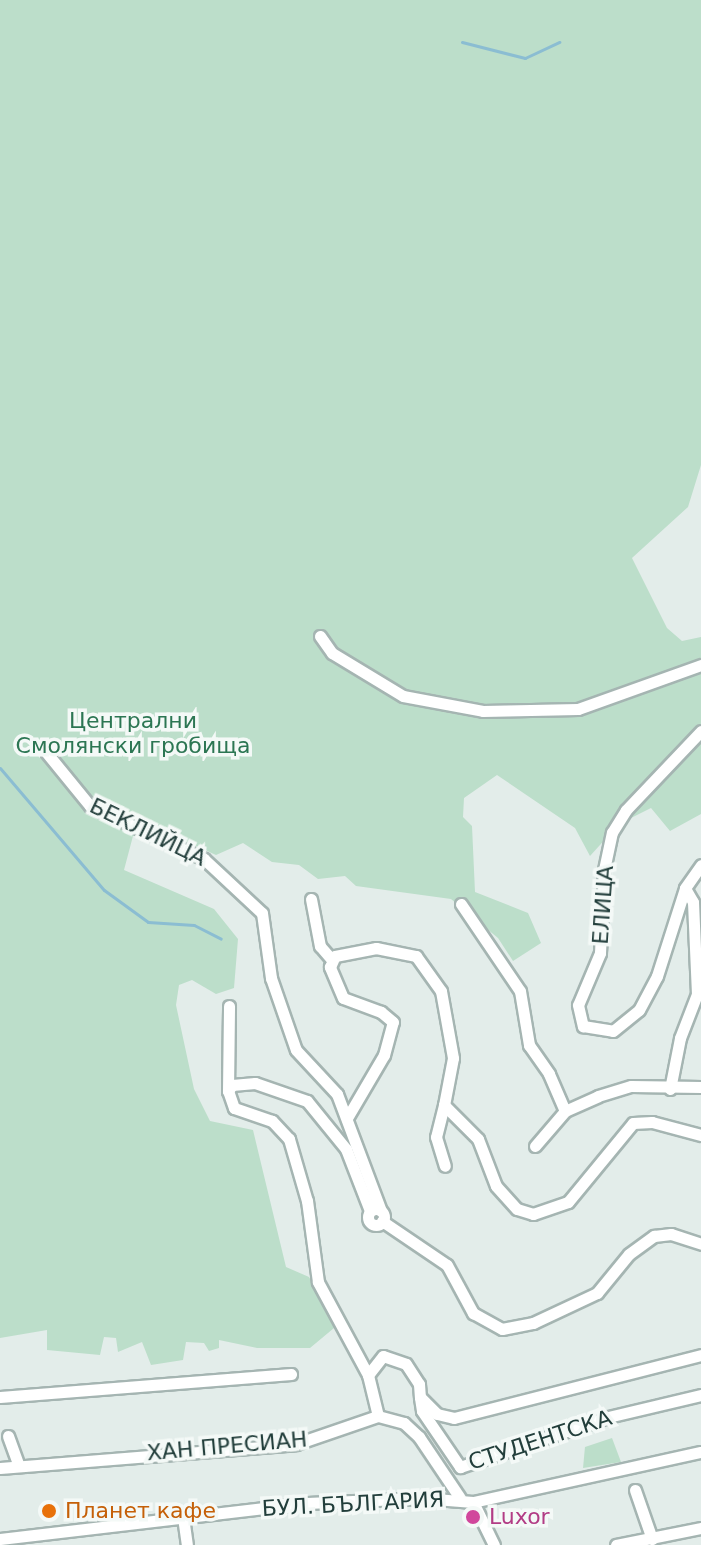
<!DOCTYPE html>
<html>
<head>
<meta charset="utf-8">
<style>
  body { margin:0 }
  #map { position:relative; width:701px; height:1545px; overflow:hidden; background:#e3edea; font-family:"DejaVu Sans",sans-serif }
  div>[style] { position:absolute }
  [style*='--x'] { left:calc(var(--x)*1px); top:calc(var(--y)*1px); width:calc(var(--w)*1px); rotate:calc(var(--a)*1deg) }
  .green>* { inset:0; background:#bcdeca }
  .stream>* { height:3px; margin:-1.5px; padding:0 1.5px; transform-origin:1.5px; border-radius:1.5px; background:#8bbdd2 }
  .roads { filter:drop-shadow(2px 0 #a5b5b2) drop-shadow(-2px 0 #a5b5b2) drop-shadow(0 2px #a5b5b2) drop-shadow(0 -2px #a5b5b2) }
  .minor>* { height:11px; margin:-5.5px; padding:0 5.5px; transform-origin:5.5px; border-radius:5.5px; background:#fff }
  .minor>.ring { margin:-5.5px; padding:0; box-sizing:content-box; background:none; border:11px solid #fff; border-radius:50% }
  .dots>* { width:22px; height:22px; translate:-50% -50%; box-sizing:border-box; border:4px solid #f4f9f7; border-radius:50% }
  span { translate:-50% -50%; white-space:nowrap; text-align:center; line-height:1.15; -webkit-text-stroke:7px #f4f9f7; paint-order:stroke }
  .park-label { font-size:22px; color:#2c7653 }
  .street-label { font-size:22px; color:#223e3b }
  .food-label { font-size:22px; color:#c56008 }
  .left { translate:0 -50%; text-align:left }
  .hotel-label { font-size:22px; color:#b23c85 }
</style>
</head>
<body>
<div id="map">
  <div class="green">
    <div style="clip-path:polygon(0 0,701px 0,701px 465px,688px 507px,632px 558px,667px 628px,682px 641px,701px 637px,701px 814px,670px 831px,651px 808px,619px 824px,590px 856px,575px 828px,497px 775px,464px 798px,463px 817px,472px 826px,475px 892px,528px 913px,541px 943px,513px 961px,498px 938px,451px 899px,356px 886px,345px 876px,318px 879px,299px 865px,272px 862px,243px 843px,216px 855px,178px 838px,133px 836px,124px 870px,214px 909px,238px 939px,234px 988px,216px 994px,192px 980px,179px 985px,176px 1005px,194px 1089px,210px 1121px,253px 1130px,286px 1267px,309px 1277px,334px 1320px,334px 1328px,310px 1348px,257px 1348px,219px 1340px,219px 1348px,209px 1351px,204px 1343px,186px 1342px,183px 1360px,151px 1365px,142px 1342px,118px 1352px,116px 1338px,104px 1337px,100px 1355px,47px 1350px,47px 1330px,0 1338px)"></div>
    <div style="clip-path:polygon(612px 1438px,621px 1462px,583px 1468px,585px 1447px)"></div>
  </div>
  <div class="stream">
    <div style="--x:462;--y:42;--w:65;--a:14.3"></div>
    <div style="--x:525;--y:58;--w:38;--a:-25"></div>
    <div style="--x:0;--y:768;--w:160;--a:49.6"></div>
    <div style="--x:104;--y:890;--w:54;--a:36"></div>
    <div style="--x:148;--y:922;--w:46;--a:3.7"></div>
    <div style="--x:194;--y:925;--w:30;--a:27"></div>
  </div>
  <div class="roads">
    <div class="minor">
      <div style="--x:320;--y:636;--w:21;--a:55"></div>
      <div style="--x:332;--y:653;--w:83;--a:31.2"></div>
      <div style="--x:403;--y:696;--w:81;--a:10.6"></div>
      <div style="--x:483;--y:711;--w:95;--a:-1.2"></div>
      <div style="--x:578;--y:709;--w:131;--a:-19.7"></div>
      <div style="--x:701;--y:731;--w:109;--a:133.5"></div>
      <div style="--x:626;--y:810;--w:26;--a:122"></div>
      <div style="--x:612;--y:832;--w:40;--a:102"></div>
      <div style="--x:604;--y:871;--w:82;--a:92.8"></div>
      <div style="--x:600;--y:953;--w:56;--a:112.9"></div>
      <div style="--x:578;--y:1005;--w:22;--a:77"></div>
      <div style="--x:583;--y:1026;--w:30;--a:9"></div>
      <div style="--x:613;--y:1031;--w:33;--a:-39"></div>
      <div style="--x:639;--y:1010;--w:38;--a:-62"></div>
      <div style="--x:657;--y:976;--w:92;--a:-72.3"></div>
      <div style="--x:685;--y:888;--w:28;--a:-55"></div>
      <div style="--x:46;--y:752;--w:70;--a:50.8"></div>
      <div style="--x:90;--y:806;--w:126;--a:24.9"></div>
      <div style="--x:204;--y:859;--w:79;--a:43"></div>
      <div style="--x:262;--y:913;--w:66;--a:82.1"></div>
      <div style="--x:271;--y:978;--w:76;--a:70.9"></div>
      <div style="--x:296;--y:1050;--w:60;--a:47"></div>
      <div style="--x:337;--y:1094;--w:125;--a:69.4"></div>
      <div style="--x:311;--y:899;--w:48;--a:79.2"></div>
      <div style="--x:320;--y:946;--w:18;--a:49"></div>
      <div style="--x:461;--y:904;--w:105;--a:55.9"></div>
      <div style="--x:520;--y:991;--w:55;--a:80.5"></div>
      <div style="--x:529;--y:1045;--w:35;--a:55"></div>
      <div style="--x:549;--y:1074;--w:40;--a:66.6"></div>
      <div style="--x:670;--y:1089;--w:52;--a:-78.9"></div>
      <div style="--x:680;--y:1038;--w:47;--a:-68.9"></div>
      <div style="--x:697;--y:994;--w:92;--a:-92.5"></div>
      <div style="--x:693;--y:902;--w:16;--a:-120"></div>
      <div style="--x:228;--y:1091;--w:85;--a:-89.3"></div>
      <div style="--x:444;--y:1105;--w:33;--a:104"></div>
      <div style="--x:436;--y:1137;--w:30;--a:73"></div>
      <div style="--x:347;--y:1118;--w:73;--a:-59.6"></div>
      <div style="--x:384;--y:1055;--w:34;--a:-75"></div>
      <div style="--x:393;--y:1022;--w:16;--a:-140"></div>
      <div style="--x:381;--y:1012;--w:40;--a:-159.8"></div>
      <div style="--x:343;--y:998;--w:34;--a:-113"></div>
      <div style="--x:330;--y:967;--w:12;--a:-66"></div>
      <div style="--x:335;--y:956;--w:42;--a:-11"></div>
      <div style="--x:376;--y:948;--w:41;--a:11.3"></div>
      <div style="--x:416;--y:956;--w:43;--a:54.5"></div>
      <div style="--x:441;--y:991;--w:68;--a:79.8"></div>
      <div style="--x:453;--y:1058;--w:48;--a:100.8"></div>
      <div style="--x:444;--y:1105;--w:48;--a:45"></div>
      <div style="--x:478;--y:1139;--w:50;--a:69"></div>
      <div style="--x:496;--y:1186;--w:31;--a:48"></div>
      <div style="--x:517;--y:1209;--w:17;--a:17"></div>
      <div style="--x:533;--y:1214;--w:37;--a:-19"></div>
      <div style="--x:568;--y:1202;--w:102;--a:-50.6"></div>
      <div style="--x:633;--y:1123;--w:19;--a:-3"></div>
      <div style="--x:652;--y:1122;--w:51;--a:14.9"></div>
      <div style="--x:535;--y:1146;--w:46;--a:-49.4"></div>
      <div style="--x:565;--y:1111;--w:36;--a:-24"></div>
      <div style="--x:598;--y:1096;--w:34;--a:-17"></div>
      <div style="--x:631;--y:1086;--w:70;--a:0.8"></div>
      <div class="ring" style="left:368px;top:1209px;width:5px;height:5px"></div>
      <div style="--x:382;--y:1221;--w:78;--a:34.1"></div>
      <div style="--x:447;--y:1265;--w:55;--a:61.6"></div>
      <div style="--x:473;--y:1313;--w:33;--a:29"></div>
      <div style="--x:502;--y:1329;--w:32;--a:-11"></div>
      <div style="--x:533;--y:1323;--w:71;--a:-25.1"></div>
      <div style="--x:597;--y:1293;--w:50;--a:-50.6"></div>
      <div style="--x:629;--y:1254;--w:31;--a:-36"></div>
      <div style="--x:654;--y:1236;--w:17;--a:-7"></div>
      <div style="--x:671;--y:1234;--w:32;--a:18"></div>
      <div style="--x:368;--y:1375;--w:106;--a:-118.3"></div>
      <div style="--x:318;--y:1282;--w:82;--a:-97.7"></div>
      <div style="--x:307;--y:1201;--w:65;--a:-106.2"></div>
      <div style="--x:289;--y:1139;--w:25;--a:-133"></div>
      <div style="--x:272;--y:1121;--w:40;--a:-161.1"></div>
      <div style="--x:234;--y:1108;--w:18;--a:-109"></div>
      <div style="--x:228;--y:1091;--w:7;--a:-56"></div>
      <div style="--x:232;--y:1085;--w:23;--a:-5"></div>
      <div style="--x:255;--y:1083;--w:55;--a:19.1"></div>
      <div style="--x:307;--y:1101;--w:62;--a:50.9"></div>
      <div style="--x:346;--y:1149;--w:66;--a:68.8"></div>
      <div style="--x:0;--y:1397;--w:292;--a:-4.5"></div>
      <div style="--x:420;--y:1398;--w:13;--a:81"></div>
      <div style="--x:422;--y:1411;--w:68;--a:55.8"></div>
      <div style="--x:460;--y:1467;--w:156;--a:-18.7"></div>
      <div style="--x:608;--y:1417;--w:96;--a:-13.3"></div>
      <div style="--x:378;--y:1416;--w:42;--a:-103.7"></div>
      <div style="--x:368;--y:1375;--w:24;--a:-52"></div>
      <div style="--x:383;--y:1356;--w:24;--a:19"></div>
      <div style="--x:406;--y:1364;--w:24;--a:57"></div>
      <div style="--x:419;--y:1384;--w:13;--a:86"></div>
      <div style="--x:420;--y:1397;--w:24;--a:45"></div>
      <div style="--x:437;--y:1414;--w:17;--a:13"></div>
      <div style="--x:454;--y:1418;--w:255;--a:-14.3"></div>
      <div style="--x:8;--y:1436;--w:32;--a:70"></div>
      <div style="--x:0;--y:1468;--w:297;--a:-4.6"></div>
      <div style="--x:296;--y:1444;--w:87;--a:-18.9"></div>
      <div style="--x:378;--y:1416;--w:27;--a:15"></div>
      <div style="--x:404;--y:1423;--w:21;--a:43"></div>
      <div style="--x:419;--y:1437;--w:73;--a:56.1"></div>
      <div style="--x:635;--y:1490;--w:52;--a:70.9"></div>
      <div style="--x:473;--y:1502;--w:48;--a:64"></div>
      <div style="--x:183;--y:1517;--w:28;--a:82"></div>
      <div style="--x:0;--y:1539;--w:309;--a:-6.7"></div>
      <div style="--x:307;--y:1503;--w:115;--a:-2.5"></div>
      <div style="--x:422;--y:1498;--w:51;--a:4.5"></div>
      <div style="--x:473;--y:1502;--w:233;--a:-12.4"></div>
      <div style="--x:616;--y:1545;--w:87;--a:-11.3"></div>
    </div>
  </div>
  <div class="dots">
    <div style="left:49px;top:1511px;background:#e8710a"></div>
    <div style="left:473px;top:1517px;background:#d1479c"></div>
  </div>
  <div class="park-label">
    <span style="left:133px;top:733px">Централни<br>Смолянски гробища</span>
  </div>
  <div class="street-label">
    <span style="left:148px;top:832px;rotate:26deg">БЕКЛИЙЦА</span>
    <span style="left:603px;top:905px;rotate:-86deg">ЕЛИЦА</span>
    <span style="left:540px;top:1440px;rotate:-18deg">СТУДЕНТСКА</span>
    <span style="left:227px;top:1446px;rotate:-5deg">ХАН ПРЕСИАН</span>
    <span style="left:353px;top:1504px;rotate:-3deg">БУЛ. БЪЛГАРИЯ</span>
  </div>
  <div class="food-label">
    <span class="left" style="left:65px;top:1511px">Планет кафе</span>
  </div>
  <div class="hotel-label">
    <span class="left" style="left:489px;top:1517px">Luxor</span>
  </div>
</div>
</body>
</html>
